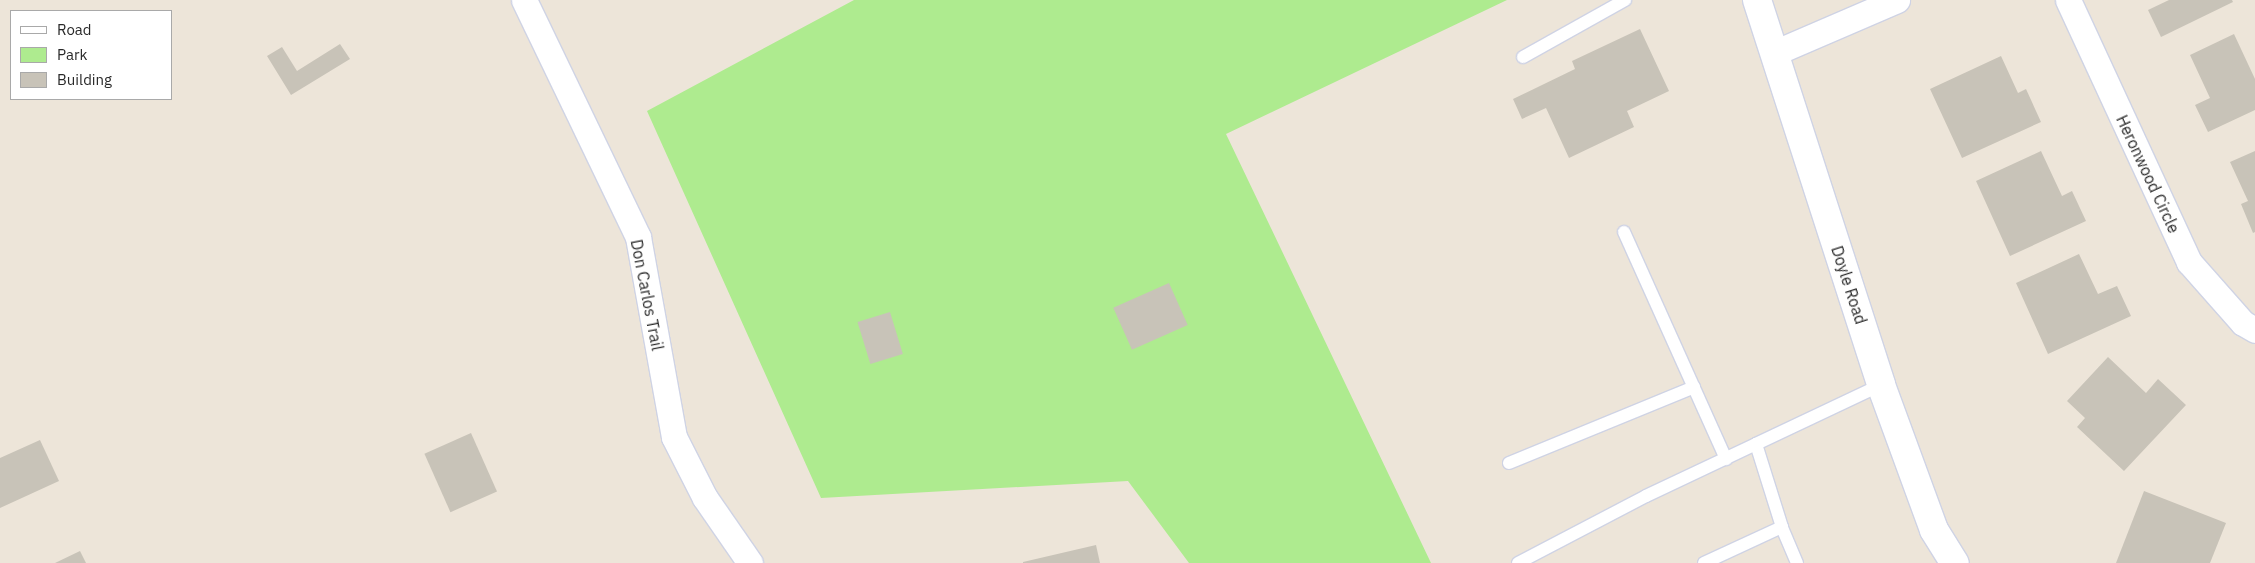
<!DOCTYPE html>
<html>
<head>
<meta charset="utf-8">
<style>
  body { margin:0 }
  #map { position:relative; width:2255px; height:563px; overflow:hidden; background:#ede5d9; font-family:"IBM Plex Sans",sans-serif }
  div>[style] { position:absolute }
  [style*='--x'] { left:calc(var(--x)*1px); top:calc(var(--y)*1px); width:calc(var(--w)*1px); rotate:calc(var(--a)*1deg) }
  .green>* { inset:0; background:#aeeb8f }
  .building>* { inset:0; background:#c8c3b8; transform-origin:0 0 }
  .roads { filter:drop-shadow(1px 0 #cfd3e4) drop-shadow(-1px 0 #cfd3e4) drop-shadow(0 1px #cfd3e4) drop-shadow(0 -1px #cfd3e4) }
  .lane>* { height:12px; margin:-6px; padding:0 6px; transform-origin:6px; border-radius:6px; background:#fff }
  .street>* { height:25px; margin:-12.5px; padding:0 12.5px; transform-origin:12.5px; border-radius:12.5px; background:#fff }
  .secondary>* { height:28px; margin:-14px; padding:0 14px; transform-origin:14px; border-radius:14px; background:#fff }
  span { translate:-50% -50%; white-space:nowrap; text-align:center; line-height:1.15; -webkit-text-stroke:5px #fff; paint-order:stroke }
  .street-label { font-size:16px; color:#292929 }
  .legend { position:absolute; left:10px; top:10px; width:162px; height:90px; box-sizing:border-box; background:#fff; border:1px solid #a9a9a9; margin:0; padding:6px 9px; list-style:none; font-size:15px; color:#292929 }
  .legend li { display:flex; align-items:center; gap:10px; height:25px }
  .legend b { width:25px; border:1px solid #a9a9a9 }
</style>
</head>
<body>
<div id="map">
  <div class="green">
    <div style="clip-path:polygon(854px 0,1507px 0,1226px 134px,1431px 563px,1189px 563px,1128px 481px,821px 498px,647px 111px)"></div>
  </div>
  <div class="building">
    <div style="clip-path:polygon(2169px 0,2232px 0,2233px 2px,2161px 37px,2148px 10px)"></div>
    <div style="clip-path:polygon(1640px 29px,1669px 91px,1627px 111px,1634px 127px,1569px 158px,1546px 108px,1522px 119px,1513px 99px,1575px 69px,1572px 61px)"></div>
    <div style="clip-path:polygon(2234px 34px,2255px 79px,2255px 110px,2208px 132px,2195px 105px,2210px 98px,2190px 55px)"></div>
    <div style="clip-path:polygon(340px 44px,350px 59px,291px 95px,267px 56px,282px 47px,297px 71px)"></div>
    <div style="clip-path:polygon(2001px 56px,2018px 93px,2026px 89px,2041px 122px,1962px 158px,1930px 89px)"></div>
    <div style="clip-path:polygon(2041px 151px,2062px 196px,2072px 191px,2086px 221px,2010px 256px,1976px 181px)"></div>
    <div style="clip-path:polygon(2255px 151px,2255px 232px,2253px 233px,2241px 204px,2248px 201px,2230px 162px)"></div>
    <div style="clip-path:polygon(2079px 254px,2098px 294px,2117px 286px,2131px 316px,2048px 354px,2016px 283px)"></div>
    <div style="left:1169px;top:283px;width:46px;height:61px;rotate:66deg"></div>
    <div style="left:890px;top:312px;width:44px;height:34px;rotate:73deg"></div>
    <div style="clip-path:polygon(2108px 357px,2146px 393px,2158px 379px,2186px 405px,2124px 471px,2077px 427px,2085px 418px,2067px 401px)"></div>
    <div style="left:471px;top:433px;width:64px;height:51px;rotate:66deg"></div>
    <div style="clip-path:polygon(40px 440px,59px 481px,0 508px,0 458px)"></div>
    <div style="clip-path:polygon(2144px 491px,2226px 523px,2210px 563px,2116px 563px)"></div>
    <div style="clip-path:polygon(1096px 545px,1100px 563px,1023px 563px,1023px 562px)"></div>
    <div style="clip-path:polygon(80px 551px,86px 563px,55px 563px)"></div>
  </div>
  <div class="roads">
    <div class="lane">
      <div style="--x:1523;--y:57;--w:117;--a:-29.2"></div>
      <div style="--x:1624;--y:232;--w:249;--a:65.8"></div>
      <div style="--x:1509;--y:463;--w:200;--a:-22.3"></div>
      <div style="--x:1518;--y:563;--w:144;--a:-27.6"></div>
      <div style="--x:1646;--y:496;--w:122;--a:-25.3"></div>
      <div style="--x:1704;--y:563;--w:86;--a:-24.8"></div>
      <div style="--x:1797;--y:563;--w:39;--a:-113"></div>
      <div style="--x:1782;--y:527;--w:87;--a:-107.4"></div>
      <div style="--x:1756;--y:444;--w:138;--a:-25.3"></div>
    </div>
    <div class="street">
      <div style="--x:524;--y:0;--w:263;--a:64.3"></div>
      <div style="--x:638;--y:237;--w:203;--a:79.8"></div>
      <div style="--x:674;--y:437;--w:68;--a:63.1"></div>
      <div style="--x:705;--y:498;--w:79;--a:55.3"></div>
      <div style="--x:2068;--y:0;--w:289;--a:65.2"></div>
      <div style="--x:2189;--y:262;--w:81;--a:48.5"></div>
      <div style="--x:2243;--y:323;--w:14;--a:30"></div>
      <div style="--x:1774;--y:53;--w:134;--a:-23.3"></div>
    </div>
    <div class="secondary">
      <div style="--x:1757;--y:0;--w:404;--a:72.1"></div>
      <div style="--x:1881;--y:385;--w:154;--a:69.9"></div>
      <div style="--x:1934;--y:530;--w:39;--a:58"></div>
    </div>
  </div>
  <div class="street-label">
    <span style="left:2148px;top:174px;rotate:65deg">Heronwood Circle</span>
    <span style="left:1849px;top:285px;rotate:72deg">Doyle Road</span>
    <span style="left:647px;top:295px;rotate:79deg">Don Carlos Trail</span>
  </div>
  <ul class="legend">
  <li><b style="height:6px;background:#fff"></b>Road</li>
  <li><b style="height:14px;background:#aeeb8f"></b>Park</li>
  <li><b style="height:14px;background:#c8c3b8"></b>Building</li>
  </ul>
</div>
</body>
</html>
